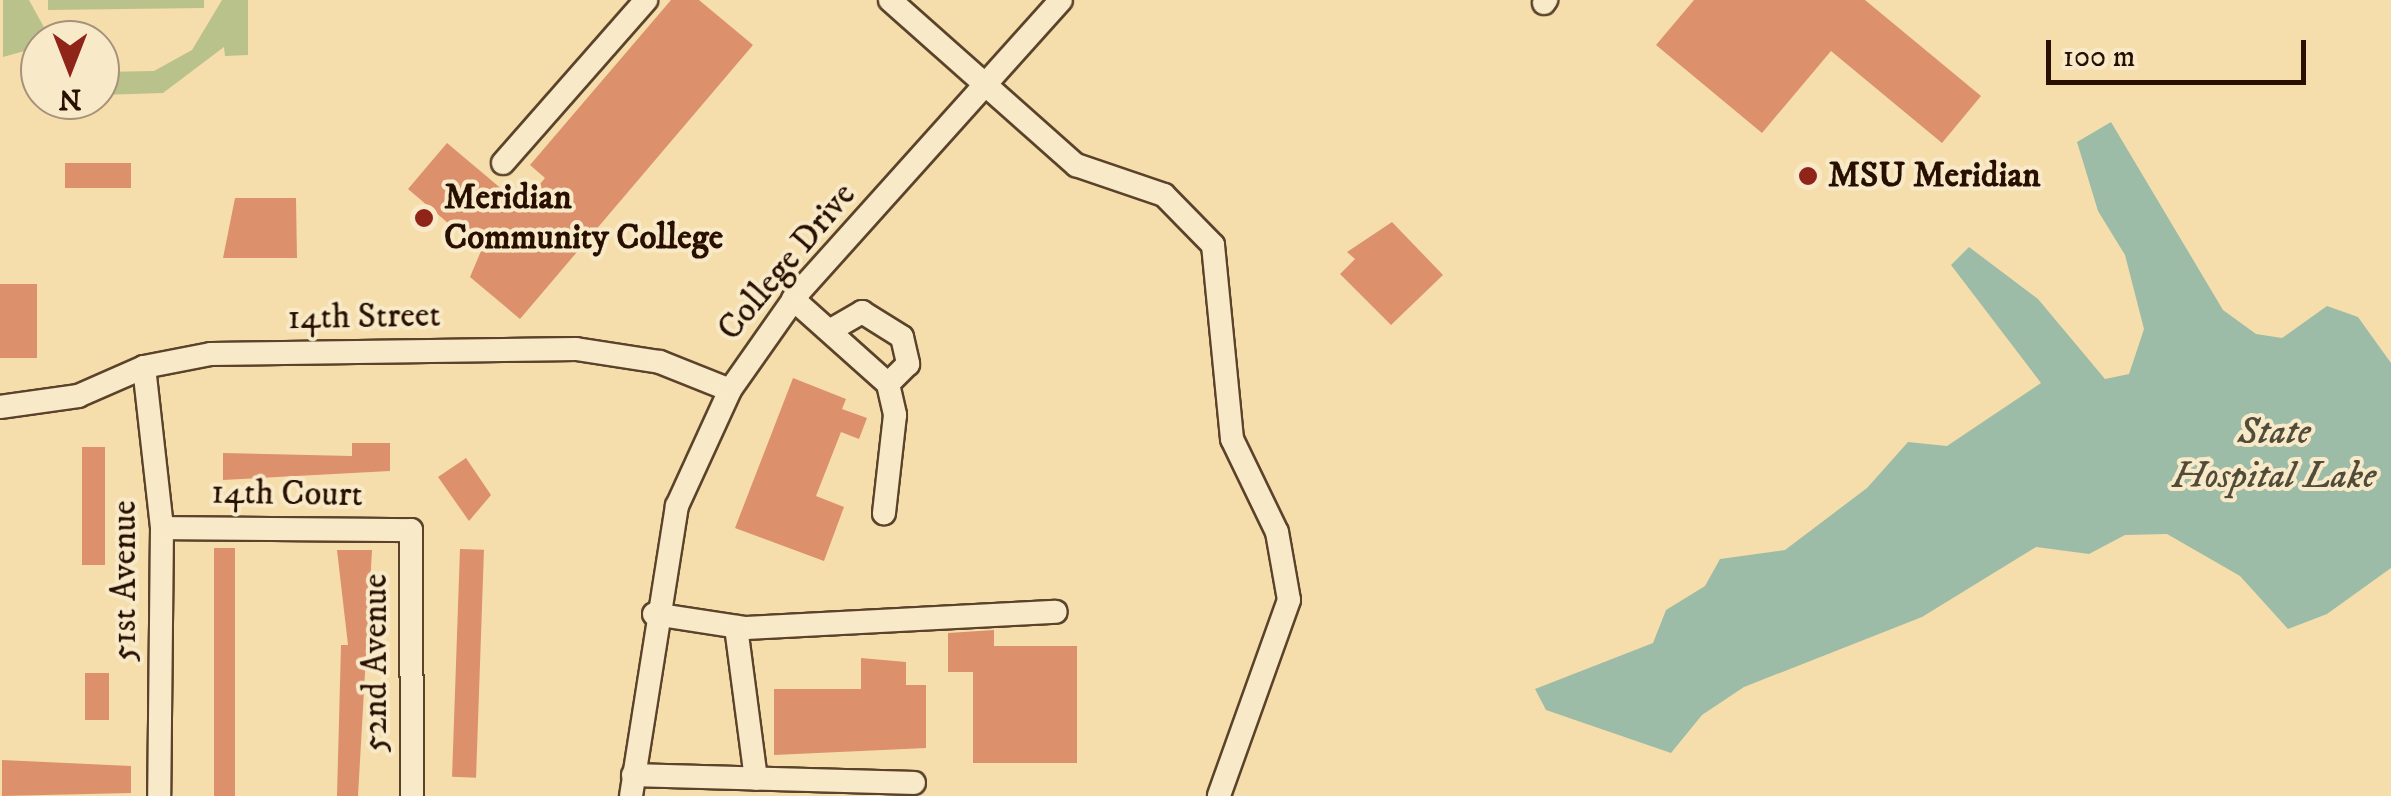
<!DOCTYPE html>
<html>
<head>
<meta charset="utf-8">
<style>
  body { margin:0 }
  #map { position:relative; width:2391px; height:796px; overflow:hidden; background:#f5deac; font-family:"IM FELL DW Pica",serif }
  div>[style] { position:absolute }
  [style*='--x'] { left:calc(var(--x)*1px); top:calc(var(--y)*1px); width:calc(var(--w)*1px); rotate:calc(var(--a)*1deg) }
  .green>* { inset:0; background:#bac28b }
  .water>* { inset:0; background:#9dbca7 }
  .building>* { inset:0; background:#dc916c; transform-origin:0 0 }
  .roads { filter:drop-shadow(2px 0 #5b432b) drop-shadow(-2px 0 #5b432b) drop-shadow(0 2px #5b432b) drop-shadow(0 -2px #5b432b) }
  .minor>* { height:22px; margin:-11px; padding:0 11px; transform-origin:11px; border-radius:11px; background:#f8eac9 }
  .dots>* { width:28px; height:28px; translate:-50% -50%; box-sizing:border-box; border:5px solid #f8eac9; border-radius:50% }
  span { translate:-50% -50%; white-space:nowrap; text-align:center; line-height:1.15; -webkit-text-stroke:8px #f8eac9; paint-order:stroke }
  .poi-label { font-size:35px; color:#280f00; font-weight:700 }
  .left { translate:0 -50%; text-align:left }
  .street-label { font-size:35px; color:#280f00 }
  .water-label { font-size:38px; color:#514c3a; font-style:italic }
  .north { position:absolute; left:20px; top:20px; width:100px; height:100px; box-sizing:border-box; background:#f8eac9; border:2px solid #a59279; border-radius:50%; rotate:180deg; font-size:28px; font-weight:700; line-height:40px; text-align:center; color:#280f00 }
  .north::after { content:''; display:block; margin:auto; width:35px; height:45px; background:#8f2418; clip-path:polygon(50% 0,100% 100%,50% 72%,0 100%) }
  .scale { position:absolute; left:2046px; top:40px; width:260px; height:45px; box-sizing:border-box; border:5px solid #280f00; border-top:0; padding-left:12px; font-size:30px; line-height:35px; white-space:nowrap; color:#280f00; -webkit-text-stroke:8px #f8eac9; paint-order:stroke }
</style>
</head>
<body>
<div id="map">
  <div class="green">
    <div style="clip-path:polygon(3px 0,29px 0,51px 40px,40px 40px,40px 64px,28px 50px,3px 57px)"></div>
    <div style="clip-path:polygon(48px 0,204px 0,204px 8px,48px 10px)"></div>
    <div style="clip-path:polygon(222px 0,248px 0,248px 55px,225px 56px,224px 47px,163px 93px,100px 95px,100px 72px,154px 71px,192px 50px)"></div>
  </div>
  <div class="water">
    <div style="clip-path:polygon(2111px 122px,2223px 310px,2256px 334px,2282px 338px,2327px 306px,2358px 317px,2391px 363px,2391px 568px,2327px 614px,2288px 629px,2240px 576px,2167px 534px,2125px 535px,2089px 554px,2036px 547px,1922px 617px,1744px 687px,1702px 715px,1671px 753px,1546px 710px,1535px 689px,1653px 643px,1666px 610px,1705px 586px,1720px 559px,1785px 550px,1867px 488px,1908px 442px,1947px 446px,2041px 383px,1951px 265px,1969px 247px,2038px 299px,2105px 379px,2129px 374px,2144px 329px,2125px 255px,2098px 211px,2077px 142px)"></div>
  </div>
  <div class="building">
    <div style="clip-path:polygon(671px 0,699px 0,753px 45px,520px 319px,470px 277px,481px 251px,408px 189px,447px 143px,522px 206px,545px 178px,530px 165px)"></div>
    <div style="clip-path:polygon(1694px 0,1865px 0,1981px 96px,1942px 143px,1831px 51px,1762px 133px,1656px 45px)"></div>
    <div style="left:65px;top:163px;width:66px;height:25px"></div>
    <div style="clip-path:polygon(235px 198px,296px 198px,297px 258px,223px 258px)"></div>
    <div style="clip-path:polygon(1392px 222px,1443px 275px,1391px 325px,1340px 274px,1355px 259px,1347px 252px)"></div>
    <div style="left:0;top:284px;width:37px;height:74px"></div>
    <div style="clip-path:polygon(793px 378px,846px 399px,842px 409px,867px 418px,859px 439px,841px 432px,816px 496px,844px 507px,824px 561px,735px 528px)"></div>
    <div style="clip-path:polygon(352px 443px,390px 443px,390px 471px,223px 480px,223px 453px,352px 456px)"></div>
    <div style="left:82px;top:447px;width:23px;height:118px"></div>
    <div style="clip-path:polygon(466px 458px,491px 495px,469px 521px,438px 477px)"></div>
    <div style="left:214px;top:548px;width:21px;height:248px"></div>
    <div style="left:460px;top:549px;width:24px;height:228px;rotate:2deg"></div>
    <div style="clip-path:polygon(337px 550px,372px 550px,358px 796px,337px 796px,341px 645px,348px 645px)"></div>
    <div style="clip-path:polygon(994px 630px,994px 646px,1077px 646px,1077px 763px,973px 763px,973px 672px,948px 672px,948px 633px)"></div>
    <div style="clip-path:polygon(861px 658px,906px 662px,906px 685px,926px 685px,926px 748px,774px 755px,774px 689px,861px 689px)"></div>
    <div style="left:85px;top:673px;width:24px;height:47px"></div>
    <div style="clip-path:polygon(2px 760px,131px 766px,131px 793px,2px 796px)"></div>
  </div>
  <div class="roads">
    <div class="minor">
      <div style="--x:890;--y:0;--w:249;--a:41.6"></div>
      <div style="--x:1076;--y:165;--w:93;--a:18.8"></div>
      <div style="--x:1164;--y:195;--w:70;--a:45.6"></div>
      <div style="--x:1213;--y:245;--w:195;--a:84.4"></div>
      <div style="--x:1232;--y:439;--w:103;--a:64.2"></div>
      <div style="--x:1277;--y:532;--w:69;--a:80"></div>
      <div style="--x:1289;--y:600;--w:208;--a:109.7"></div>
      <div style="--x:1544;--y:3;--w:4;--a:-56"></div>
      <div style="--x:503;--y:163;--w:217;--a:-48.7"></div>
      <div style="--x:793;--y:299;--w:127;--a:41.8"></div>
      <div style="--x:888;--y:384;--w:32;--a:77"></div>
      <div style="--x:895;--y:415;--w:99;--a:96.4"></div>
      <div style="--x:831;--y:330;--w:36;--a:-30"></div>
      <div style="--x:862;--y:312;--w:47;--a:32"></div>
      <div style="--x:902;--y:337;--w:28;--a:77"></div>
      <div style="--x:908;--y:364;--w:28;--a:135"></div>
      <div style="--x:144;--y:367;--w:162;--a:83.6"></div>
      <div style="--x:162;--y:528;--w:268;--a:90.6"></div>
      <div style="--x:0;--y:407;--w:79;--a:-8"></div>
      <div style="--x:78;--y:396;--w:72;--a:-23.7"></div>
      <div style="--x:144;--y:367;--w:68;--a:-11"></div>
      <div style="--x:211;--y:354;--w:365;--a:-0.8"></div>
      <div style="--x:576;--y:349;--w:85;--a:8.8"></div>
      <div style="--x:660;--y:362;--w:75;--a:21.8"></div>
      <div style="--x:162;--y:528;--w:249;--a:0.5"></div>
      <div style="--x:411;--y:530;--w:266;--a:89.8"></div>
      <div style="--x:654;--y:614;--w:93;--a:8.7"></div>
      <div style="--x:746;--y:628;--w:310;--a:-3"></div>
      <div style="--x:736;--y:627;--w:153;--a:82.5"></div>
      <div style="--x:633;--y:775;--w:281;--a:1.6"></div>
      <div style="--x:631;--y:796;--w:294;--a:-81"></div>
      <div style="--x:677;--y:506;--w:128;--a:-65.4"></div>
      <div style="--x:730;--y:390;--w:120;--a:-54.9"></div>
      <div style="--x:799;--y:292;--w:392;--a:-48.1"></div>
    </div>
  </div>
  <div class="dots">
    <div style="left:1808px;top:176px;background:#8f2418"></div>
    <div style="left:424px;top:218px;background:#8f2418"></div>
  </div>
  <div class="poi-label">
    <span class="left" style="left:1828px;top:176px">MSU Meridian</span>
    <span class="left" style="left:444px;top:218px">Meridian<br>Community College</span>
  </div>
  <div class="street-label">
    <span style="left:787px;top:262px;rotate:-50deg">College Drive</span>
    <span style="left:364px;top:317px;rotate:-1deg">14th Street</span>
    <span style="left:287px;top:494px;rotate:1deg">14th Court</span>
    <span style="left:125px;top:581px;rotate:-90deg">51st Avenue</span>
    <span style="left:376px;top:663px;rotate:-90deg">52nd Avenue</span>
  </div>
  <div class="water-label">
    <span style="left:2274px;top:455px">State<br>Hospital Lake</span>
  </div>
  <div class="north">N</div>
  <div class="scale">100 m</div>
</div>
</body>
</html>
